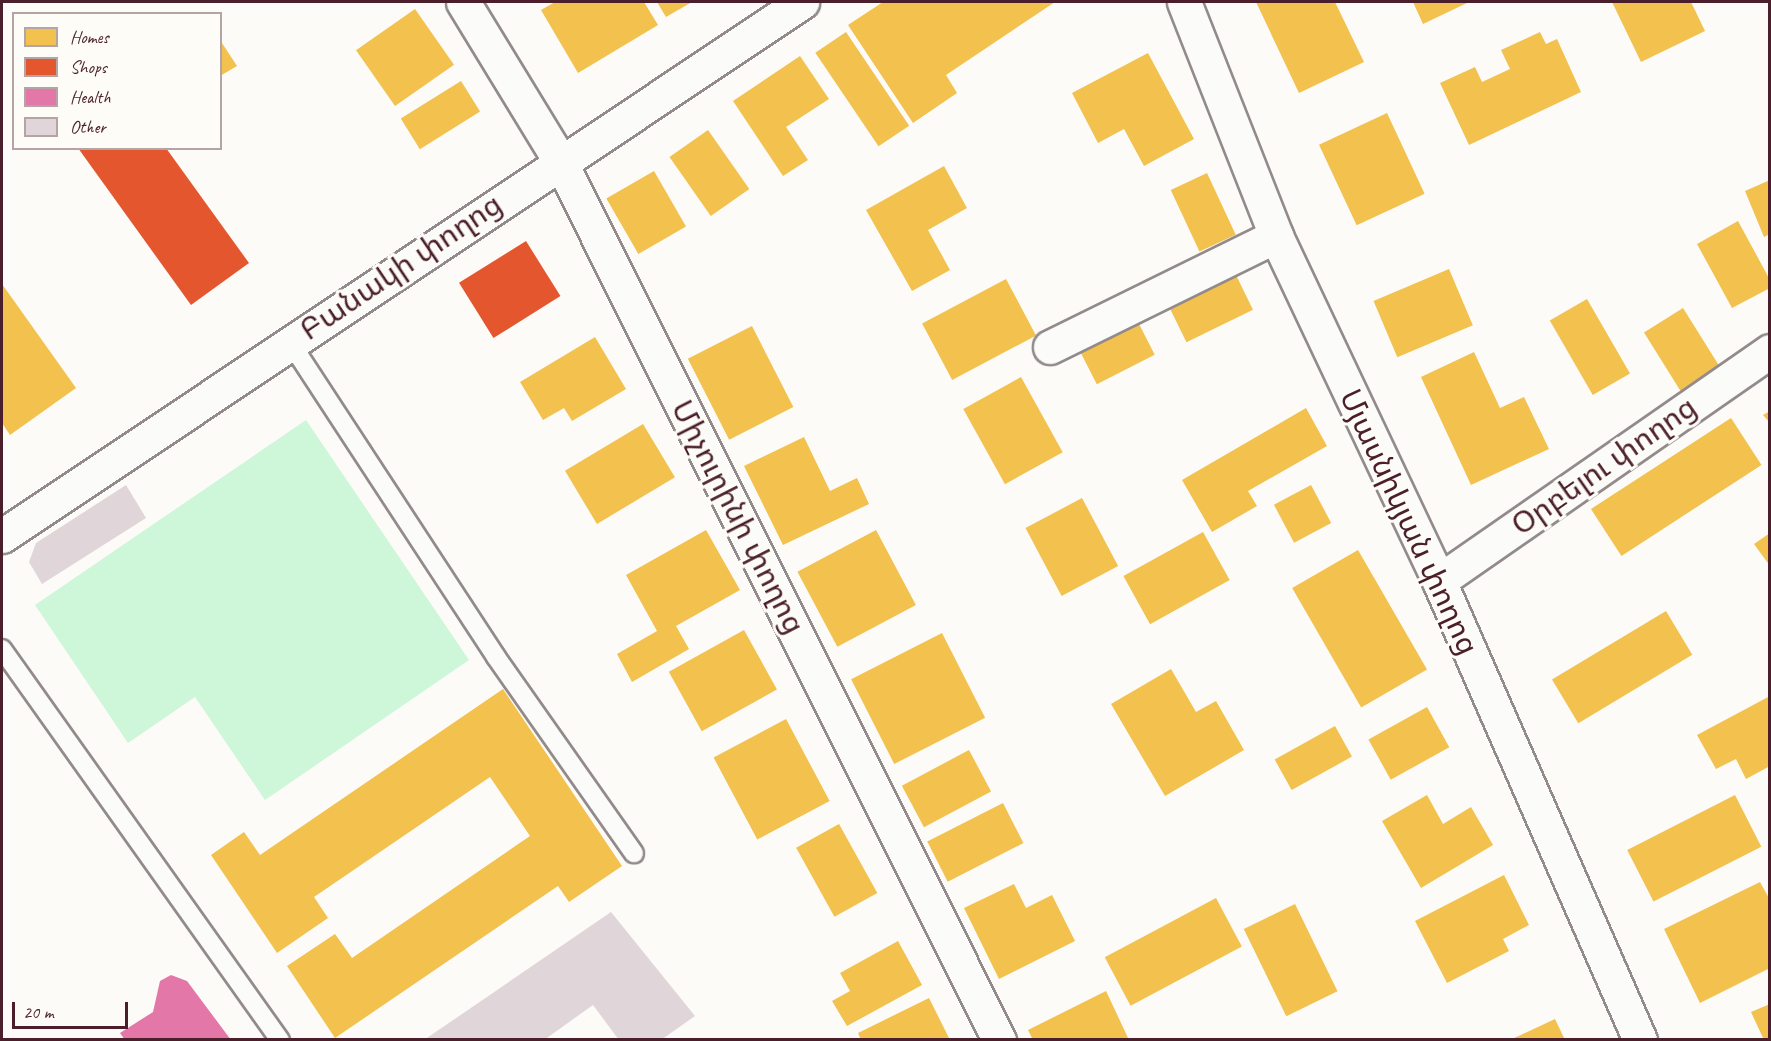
<!DOCTYPE html>
<html>
<head>
<meta charset="utf-8">
<style>
  body { margin:0 }
  #map { position:relative; width:1771px; height:1041px; overflow:hidden; background:#fcfbf8; font-family:Caveat,"Noto Sans Armenian",sans-serif }
  div>[style] { position:absolute }
  [style*='--x'] { left:calc(var(--x)*1px); top:calc(var(--y)*1px); width:calc(var(--w)*1px); rotate:calc(var(--a)*1deg) }
  .green>* { inset:0; background:#cef6d9 }
  .homes>* { inset:0; background:#f2c14e; transform-origin:0 0 }
  .shops>* { inset:0; background:#e4572e; transform-origin:0 0 }
  .health>* { inset:0; background:#e377a8 }
  .building>* { inset:0; background:#e0d5d8 }
  .roads { filter:drop-shadow(2px 0 #928a8b) drop-shadow(-2px 0 #928a8b) drop-shadow(0 2px #928a8b) drop-shadow(0 -2px #928a8b) }
  .lane>* { height:18px; margin:-9px; padding:0 9px; transform-origin:9px; border-radius:9px; background:#fbfbf9 }
  .street>* { height:33px; margin:-16.5px; padding:0 16.5px; transform-origin:16.5px; border-radius:16.5px; background:#fbfbf9 }
  .secondary>* { height:33px; margin:-16.5px; padding:0 16.5px; transform-origin:16.5px; border-radius:16.5px; background:#fbfbf9 }
  span { translate:-50% -50%; white-space:nowrap; text-align:center; line-height:1.15; -webkit-text-stroke:6px #fdfcf7; paint-order:stroke }
  .street-label { font-size:30px; color:#4a1f2b }
  .frame { position:absolute; inset:0; border:3px solid #4a1f2b; pointer-events:none }
  .legend { position:absolute; left:12px; top:12px; width:210px; height:138px; box-sizing:border-box; background:#fdfcf7; border:2px solid #b5a4a5; margin:0; padding:8px 10px; list-style:none; font-size:18px; color:#4a1f2b }
  .legend li { display:flex; align-items:center; gap:12px; height:30px }
  .legend b { width:30px; border:2px solid #b5a4a5 }
  .scale { position:absolute; left:12px; top:1002px; width:116px; height:27px; box-sizing:border-box; border:3px solid #4a1f2b; border-top:0; padding-left:8px; font-size:18px; line-height:21px; white-space:nowrap; color:#4a1f2b; -webkit-text-stroke:4px #fdfcf7; paint-order:stroke }
</style>
</head>
<body>
<div id="map">
  <div class="green">
    <div style="clip-path:polygon(306px 420px,469px 660px,265px 800px,195px 697px,128px 743px,35px 605px)"></div>
  </div>
  <div class="homes">
    <div style="clip-path:polygon(555px 2px,644px 2px,658px 25px,578px 73px,541px 10px)"></div>
    <div style="clip-path:polygon(657px 2px,692px 2px,666px 17px)"></div>
    <div style="clip-path:polygon(883px 2px,1055px 2px,946px 75px,957px 93px,913px 123px,848px 25px)"></div>
    <div style="clip-path:polygon(1256px 2px,1335px 2px,1364px 62px,1299px 93px)"></div>
    <div style="clip-path:polygon(1413px 2px,1466px 2px,1467px 3px,1423px 24px)"></div>
    <div style="clip-path:polygon(1612px 2px,1691px 2px,1705px 31px,1641px 62px)"></div>
    <div style="left:415px;top:9px;width:68px;height:72px;rotate:55deg"></div>
    <div style="left:846px;top:32px;width:113px;height:37px;rotate:56deg"></div>
    <div style="clip-path:polygon(1540px 32px,1546px 44px,1557px 39px,1581px 92px,1469px 145px,1440px 83px,1475px 67px,1482px 82px,1510px 69px,1501px 50px)"></div>
    <div style="clip-path:polygon(220px 40px,237px 66px,220px 76px)"></div>
    <div style="clip-path:polygon(1148px 53px,1194px 139px,1144px 166px,1124px 129px,1098px 143px,1072px 93px)"></div>
    <div style="clip-path:polygon(800px 56px,829px 99px,786px 127px,808px 160px,783px 176px,733px 101px)"></div>
    <div style="left:461px;top:81px;width:36px;height:71px;rotate:58deg"></div>
    <div style="left:1387px;top:113px;width:89px;height:75px;rotate:65deg"></div>
    <div style="left:708px;top:130px;width:72px;height:47px;rotate:55deg"></div>
    <div style="clip-path:polygon(944px 166px,967px 208px,928px 230px,950px 270px,912px 291px,866px 210px)"></div>
    <div style="left:654px;top:171px;width:64px;height:55px;rotate:60deg"></div>
    <div style="left:1207px;top:173px;width:68px;height:40px;rotate:65deg"></div>
    <div style="clip-path:polygon(1770px 180px,1770px 234px,1764px 237px,1745px 191px)"></div>
    <div style="clip-path:polygon(1738px 221px,1770px 280px,1770px 288px,1732px 308px,1697px 244px)"></div>
    <div style="left:1449px;top:269px;width:61px;height:82px;rotate:67deg"></div>
    <div style="left:1235px;top:273px;width:41px;height:74px;rotate:64deg"></div>
    <div style="left:1006px;top:279px;width:64px;height:95px;rotate:62deg"></div>
    <div style="clip-path:polygon(2px 284px,76px 388px,10px 435px,2px 423px)"></div>
    <div style="left:1587px;top:299px;width:86px;height:43px;rotate:60deg"></div>
    <div style="left:1683px;top:308px;width:74px;height:46px;rotate:58deg"></div>
    <div style="left:1137px;top:320px;width:39px;height:65px;rotate:63deg"></div>
    <div style="left:752px;top:326px;width:91px;height:72px;rotate:63deg"></div>
    <div style="clip-path:polygon(595px 337px,626px 389px,572px 421px,564px 408px,543px 420px,520px 382px)"></div>
    <div style="clip-path:polygon(1474px 352px,1500px 408px,1524px 397px,1549px 449px,1471px 485px,1421px 377px)"></div>
    <div style="left:1021px;top:377px;width:86px;height:66px;rotate:61deg"></div>
    <div style="clip-path:polygon(1306px 408px,1327px 446px,1248px 491px,1257px 506px,1212px 532px,1182px 480px)"></div>
    <div style="clip-path:polygon(1770px 411px,1770px 423px,1763px 415px)"></div>
    <div style="left:1731px;top:418px;width:56px;height:167px;rotate:57deg"></div>
    <div style="left:643px;top:424px;width:62px;height:91px;rotate:59deg"></div>
    <div style="clip-path:polygon(804px 437px,830px 491px,857px 478px,869px 504px,783px 545px,744px 466px)"></div>
    <div style="left:1311px;top:485px;width:43px;height:42px;rotate:62deg"></div>
    <div style="left:1082px;top:498px;width:77px;height:64px;rotate:62deg"></div>
    <div style="clip-path:polygon(706px 530px,740px 590px,676px 626px,689px 649px,632px 682px,617px 654px,657px 631px,626px 575px)"></div>
    <div style="left:876px;top:530px;width:85px;height:89px;rotate:62deg"></div>
    <div style="left:1203px;top:532px;width:55px;height:91px;rotate:61deg"></div>
    <div style="clip-path:polygon(1770px 533px,1770px 566px,1754px 544px)"></div>
    <div style="left:1358px;top:550px;width:138px;height:76px;rotate:60deg"></div>
    <div style="left:1666px;top:611px;width:51px;height:133px;rotate:59deg"></div>
    <div style="left:744px;top:630px;width:68px;height:86px;rotate:61deg"></div>
    <div style="left:942px;top:633px;width:95px;height:102px;rotate:63deg"></div>
    <div style="clip-path:polygon(1171px 669px,1196px 712px,1216px 701px,1244px 750px,1165px 796px,1111px 704px)"></div>
    <div style="clip-path:polygon(503px 689px,622px 866px,569px 902px,558px 886px,335px 1038px,287px 966px,335px 934px,352px 958px,530px 836px,490px 777px,314px 897px,328px 918px,277px 953px,211px 855px,244px 832px,260px 855px)"></div>
    <div style="clip-path:polygon(1770px 696px,1770px 766px,1746px 779px,1736px 759px,1716px 769px,1697px 735px)"></div>
    <div style="left:1427px;top:707px;width:46px;height:67px;rotate:61deg"></div>
    <div style="left:786px;top:719px;width:93px;height:82px;rotate:62deg"></div>
    <div style="left:1335px;top:726px;width:35px;height:69px;rotate:61deg"></div>
    <div style="left:969px;top:750px;width:47px;height:76px;rotate:62deg"></div>
    <div style="clip-path:polygon(1427px 795px,1443px 824px,1471px 807px,1493px 845px,1421px 888px,1382px 821px)"></div>
    <div style="left:1735px;top:795px;width:58px;height:121px;rotate:63deg"></div>
    <div style="left:1003px;top:803px;width:45px;height:85px;rotate:63deg"></div>
    <div style="left:839px;top:824px;width:79px;height:49px;rotate:61deg"></div>
    <div style="clip-path:polygon(1504px 875px,1529px 925px,1503px 939px,1509px 951px,1447px 983px,1415px 921px)"></div>
    <div style="clip-path:polygon(1760px 882px,1770px 900px,1770px 968px,1700px 1003px,1664px 929px)"></div>
    <div style="clip-path:polygon(1014px 884px,1026px 908px,1052px 895px,1075px 941px,999px 979px,964px 908px)"></div>
    <div style="left:1216px;top:898px;width:55px;height:126px;rotate:62deg"></div>
    <div style="left:1295px;top:904px;width:97px;height:57px;rotate:64deg"></div>
    <div style="clip-path:polygon(898px 941px,922px 985px,847px 1026px,832px 1001px,850px 991px,840px 973px)"></div>
    <div style="clip-path:polygon(1106px 991px,1129px 1040px,1033px 1040px,1028px 1030px)"></div>
    <div style="clip-path:polygon(929px 998px,950px 1040px,861px 1040px,858px 1033px)"></div>
    <div style="clip-path:polygon(1770px 1004px,1770px 1040px,1764px 1040px,1751px 1012px)"></div>
    <div style="clip-path:polygon(1555px 1019px,1565px 1040px,1510px 1040px)"></div>
  </div>
  <div class="shops">
    <div style="clip-path:polygon(78px 148px,166px 148px,249px 263px,191px 305px)"></div>
    <div style="left:526px;top:241px;width:65px;height:79px;rotate:58deg"></div>
  </div>
  <div class="health">
    <div style="clip-path:polygon(171px 975px,187px 981px,231px 1040px,125px 1040px,120px 1033px,153px 1012px,160px 981px)"></div>
  </div>
  <div class="building">
    <div style="clip-path:polygon(126px 485px,146px 518px,42px 584px,29px 562px,36px 543px)"></div>
    <div style="clip-path:polygon(611px 912px,695px 1016px,661px 1040px,619px 1040px,593px 1005px,544px 1040px,424px 1040px)"></div>
  </div>
  <div class="roads">
    <div class="lane">
      <div style="--x:290;--y:342;--w:376;--a:56.8"></div>
      <div style="--x:496;--y:657;--w:240;--a:54.9"></div>
      <div style="--x:2;--y:649;--w:480;--a:54.6"></div>
    </div>
    <div class="street">
      <div style="--x:463;--y:2;--w:186;--a:58.6"></div>
      <div style="--x:560;--y:161;--w:983;--a:63.46"></div>
      <div style="--x:1050;--y:347;--w:252;--a:-26.2"></div>
      <div style="--x:2;--y:536;--w:962;--a:-33.72"></div>
      <div style="--x:1439;--y:581;--w:403;--a:-34.8"></div>
    </div>
    <div class="secondary">
      <div style="--x:1184;--y:2;--w:251;--a:68.5"></div>
      <div style="--x:1276;--y:236;--w:382;--a:64.7"></div>
      <div style="--x:1439;--y:581;--w:501;--a:66.35"></div>
    </div>
  </div>
  <div class="street-label">
    <span style="left:401px;top:267px;rotate:-34deg">Բանակի փողոց</span>
    <span style="left:1604px;top:466px;rotate:-35deg">Օրբելու փողոց</span>
    <span style="left:738px;top:517px;rotate:63deg">Միչուրինի փողոց</span>
    <span style="left:1409px;top:522px;rotate:65deg">Մյասնիկյան փողոց</span>
  </div>
  <div class="frame"></div>
  <ul class="legend">
  <li><b style="height:16px;background:#f2c14e"></b>Homes</li>
  <li><b style="height:16px;background:#e4572e"></b>Shops</li>
  <li><b style="height:16px;background:#e377a8"></b>Health</li>
  <li><b style="height:16px;background:#e0d5d8"></b>Other</li>
  </ul>
  <div class="scale">20 m</div>
</div>
</body>
</html>
